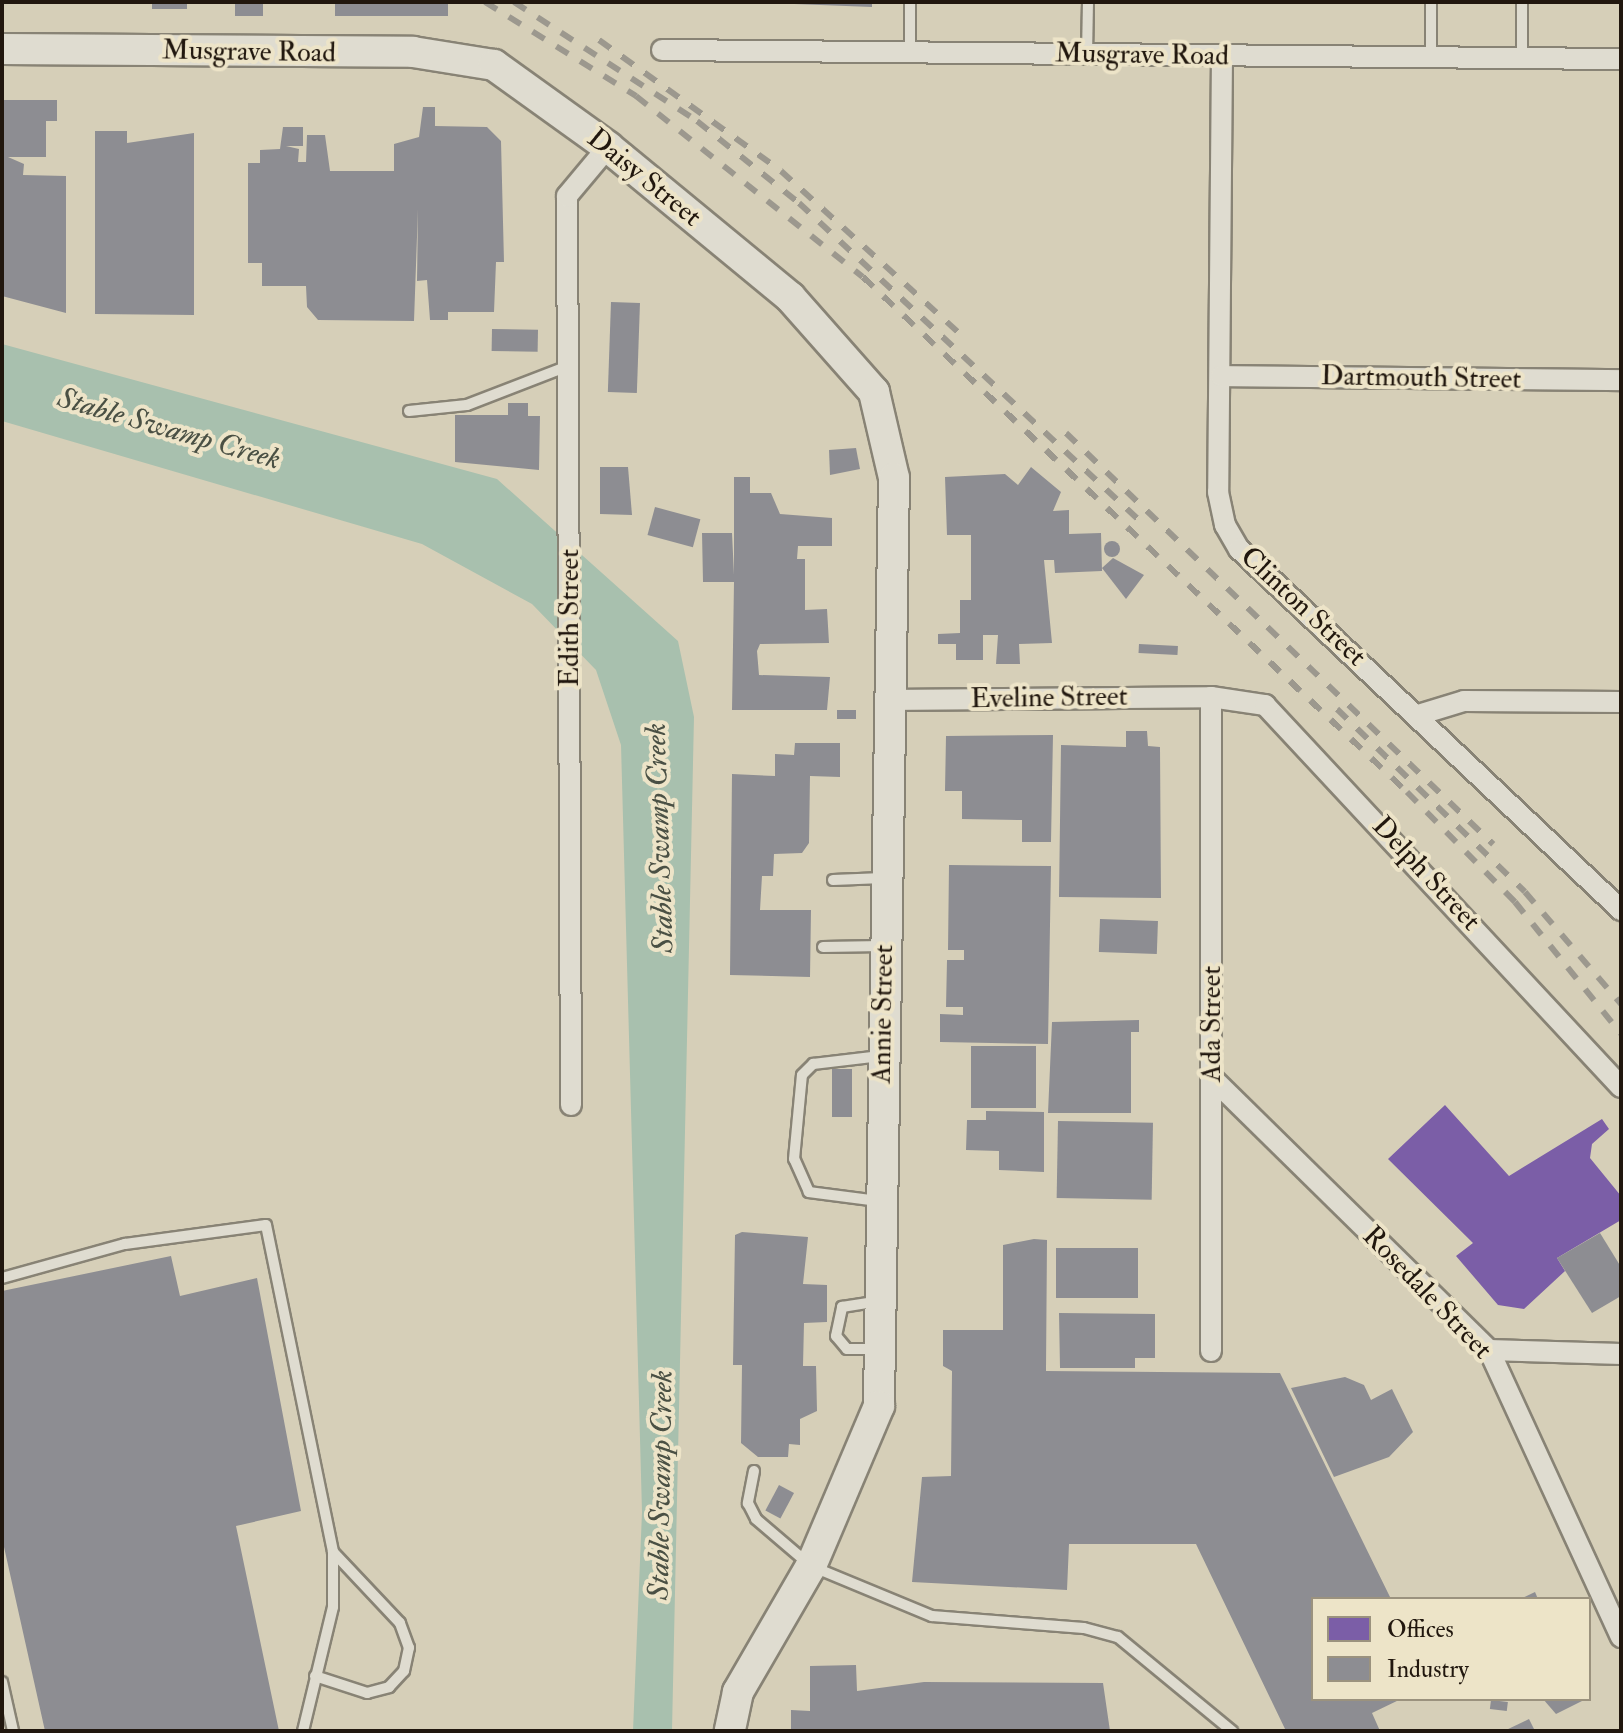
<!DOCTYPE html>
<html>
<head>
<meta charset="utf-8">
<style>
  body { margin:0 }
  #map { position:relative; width:1623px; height:1733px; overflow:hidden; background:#d6cfb8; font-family:"IM FELL Double Pica",serif }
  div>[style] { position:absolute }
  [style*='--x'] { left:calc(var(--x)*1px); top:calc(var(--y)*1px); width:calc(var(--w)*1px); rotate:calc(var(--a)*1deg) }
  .water>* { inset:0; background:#a8c0ae }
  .offices>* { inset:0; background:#7b5ea7 }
  .industry>* { inset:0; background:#8d8d92; transform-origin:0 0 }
  .round { border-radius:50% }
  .roads { filter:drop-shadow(2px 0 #888375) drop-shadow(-2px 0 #888375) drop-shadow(0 2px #888375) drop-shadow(0 -2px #888375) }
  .lane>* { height:10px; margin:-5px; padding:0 5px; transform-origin:5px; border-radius:5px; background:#dfdcd0 }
  .street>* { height:20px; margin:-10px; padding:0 10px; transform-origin:10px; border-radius:10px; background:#dfdcd0 }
  .secondary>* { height:30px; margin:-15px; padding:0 15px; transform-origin:15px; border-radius:15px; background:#dfdcd0 }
  .rail>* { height:6px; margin-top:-3px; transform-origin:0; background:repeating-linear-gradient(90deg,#9c988e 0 14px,transparent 0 28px) }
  span { translate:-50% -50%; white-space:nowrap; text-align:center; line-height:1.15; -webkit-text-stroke:8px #ede4c8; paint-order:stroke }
  .street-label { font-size:28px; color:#21170e }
  .water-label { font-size:30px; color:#4a5044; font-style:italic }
  .frame { position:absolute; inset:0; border:4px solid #21170e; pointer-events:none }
  .legend { position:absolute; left:1311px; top:1597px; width:280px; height:104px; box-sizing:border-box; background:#ede4c8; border:2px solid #9b927e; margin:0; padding:10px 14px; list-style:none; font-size:24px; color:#21170e }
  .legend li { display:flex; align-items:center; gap:16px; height:40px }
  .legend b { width:40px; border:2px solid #9b927e }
</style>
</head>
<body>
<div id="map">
  <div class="water">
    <div style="clip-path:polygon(2px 344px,497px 479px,678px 641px,694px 717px,672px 1731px,633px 1731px,642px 1512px,621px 745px,596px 670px,532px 604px,422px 544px,2px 421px)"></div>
  </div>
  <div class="offices">
    <div style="clip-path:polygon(1445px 1105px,1509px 1176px,1602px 1119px,1609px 1129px,1592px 1144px,1590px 1158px,1621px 1196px,1621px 1220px,1557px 1258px,1565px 1271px,1524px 1309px,1498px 1305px,1456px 1256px,1473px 1243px,1388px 1159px)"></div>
  </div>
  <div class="industry">
    <div style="left:152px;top:2px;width:35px;height:7px"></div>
    <div style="left:235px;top:2px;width:28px;height:14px"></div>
    <div style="left:335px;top:2px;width:113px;height:14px"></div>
    <div style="clip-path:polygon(745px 2px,872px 2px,872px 7px)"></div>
    <div style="clip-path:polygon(2px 100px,57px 100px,57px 121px,46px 121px,46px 157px,8px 157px,24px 164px,23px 175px,66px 176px,66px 313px,2px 296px)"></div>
    <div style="clip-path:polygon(423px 107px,435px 107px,435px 126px,487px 127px,501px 141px,504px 262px,496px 262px,494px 312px,448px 312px,448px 320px,430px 320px,427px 280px,417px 281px,418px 209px,414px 321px,318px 320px,307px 307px,306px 286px,262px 286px,262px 263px,248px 263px,248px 163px,260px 163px,260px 150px,280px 149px,283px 127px,303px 127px,303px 146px,286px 146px,299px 149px,298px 162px,306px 162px,307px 135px,325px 135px,330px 171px,394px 171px,394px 144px,419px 137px)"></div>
    <div style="clip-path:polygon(95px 131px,127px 131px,127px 143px,194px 133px,194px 315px,95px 314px)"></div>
    <div style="left:611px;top:302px;width:29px;height:90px;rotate:2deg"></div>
    <div style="left:492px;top:329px;width:46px;height:22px;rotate:1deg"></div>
    <div style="clip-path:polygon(508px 403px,528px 403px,528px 416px,540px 416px,539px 470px,455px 462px,455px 415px,508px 415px)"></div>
    <div style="clip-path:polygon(856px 448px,860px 469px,830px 475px,829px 450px)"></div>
    <div style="clip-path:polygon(600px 467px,628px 467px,632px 515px,600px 514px)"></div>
    <div style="clip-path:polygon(1031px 467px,1061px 492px,1053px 511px,1069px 510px,1069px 534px,1101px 533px,1102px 571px,1055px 573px,1054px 560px,1044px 560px,1052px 643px,1019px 644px,1020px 664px,996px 664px,998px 635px,983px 635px,983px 660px,956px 660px,956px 644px,938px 644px,938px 634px,960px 633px,960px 600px,971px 600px,971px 535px,947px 535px,945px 477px,1005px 474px,1018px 485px)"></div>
    <div style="clip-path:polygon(734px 477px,750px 477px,750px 493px,771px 493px,780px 514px,832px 518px,832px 546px,798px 546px,797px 559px,805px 559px,805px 610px,827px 609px,829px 643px,760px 644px,757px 651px,759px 675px,830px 677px,827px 710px,732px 710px,734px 582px,703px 582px,702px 533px,732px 533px,734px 575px)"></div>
    <div style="left:655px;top:507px;width:47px;height:29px;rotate:15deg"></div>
    <div class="round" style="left:1104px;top:541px;width:16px;height:16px"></div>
    <div style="clip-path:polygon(1113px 558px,1144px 575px,1126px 599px,1102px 568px)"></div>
    <div style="left:1139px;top:644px;width:39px;height:9px;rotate:3deg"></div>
    <div style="left:837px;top:710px;width:19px;height:9px"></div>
    <div style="clip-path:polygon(1126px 731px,1147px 731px,1148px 746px,1160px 747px,1161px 898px,1059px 897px,1061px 745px,1126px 747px)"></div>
    <div style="clip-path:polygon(1053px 735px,1051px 842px,1022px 842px,1022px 820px,962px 819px,962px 791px,945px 791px,946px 736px)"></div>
    <div style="clip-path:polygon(795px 743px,840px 743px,840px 777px,810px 776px,809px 843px,802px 853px,774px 854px,773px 876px,762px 876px,760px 910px,811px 910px,810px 977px,730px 975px,732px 774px,775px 776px,775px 754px,794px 755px)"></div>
    <div style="clip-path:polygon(949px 865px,1051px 866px,1048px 1044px,940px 1042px,940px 1014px,963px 1015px,963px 1007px,946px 1007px,947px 960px,964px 960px,964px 950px,948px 950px)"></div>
    <div style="left:1100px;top:919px;width:58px;height:33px;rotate:2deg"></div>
    <div style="clip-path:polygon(1139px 1020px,1139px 1032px,1131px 1032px,1131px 1113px,1048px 1113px,1052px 1022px)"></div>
    <div style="left:1036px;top:1046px;width:62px;height:65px;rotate:90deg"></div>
    <div style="left:832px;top:1069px;width:20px;height:48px"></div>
    <div style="clip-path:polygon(986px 1111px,1044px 1112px,1044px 1172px,999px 1170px,999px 1151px,966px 1150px,967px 1120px,986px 1120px)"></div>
    <div style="left:1058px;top:1121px;width:95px;height:77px;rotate:1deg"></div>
    <div style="clip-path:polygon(742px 1232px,808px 1237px,803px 1284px,827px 1285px,827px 1322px,804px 1323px,803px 1366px,816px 1366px,817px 1411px,800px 1419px,800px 1445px,789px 1444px,788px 1457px,758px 1457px,741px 1443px,742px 1365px,733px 1365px,735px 1235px)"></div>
    <div style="clip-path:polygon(1600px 1233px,1621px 1267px,1621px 1296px,1592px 1313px,1557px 1258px)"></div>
    <div style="clip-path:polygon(1034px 1239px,1047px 1240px,1046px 1371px,1280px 1373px,1391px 1599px,1313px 1599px,1313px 1699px,1401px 1699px,1372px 1713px,1380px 1731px,1286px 1731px,1196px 1544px,1069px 1544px,1067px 1590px,912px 1582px,922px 1477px,951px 1476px,952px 1371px,943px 1366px,943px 1330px,1003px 1330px,1003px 1245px)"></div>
    <div style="left:1056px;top:1248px;width:82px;height:50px"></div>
    <div style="clip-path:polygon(171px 1256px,180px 1296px,257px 1278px,301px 1511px,236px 1526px,279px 1731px,45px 1731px,2px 1538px,2px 1291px)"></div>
    <div style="clip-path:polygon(1059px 1313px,1155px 1314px,1155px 1358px,1135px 1358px,1135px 1368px,1060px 1368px)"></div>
    <div style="clip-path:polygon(1345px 1377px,1364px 1385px,1371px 1400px,1392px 1389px,1413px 1432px,1389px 1457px,1334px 1477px,1291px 1388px)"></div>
    <div style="left:779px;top:1485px;width:17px;height:29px;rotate:28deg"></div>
    <div style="clip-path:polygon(1535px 1592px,1538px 1599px,1520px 1599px)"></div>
    <div style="clip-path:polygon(856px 1665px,857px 1691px,924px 1682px,1103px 1683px,1110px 1731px,791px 1731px,791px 1710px,810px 1711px,810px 1666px)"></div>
    <div style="clip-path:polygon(1543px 1699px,1586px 1699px,1556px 1714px)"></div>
    <div style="left:1491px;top:1700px;width:17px;height:9px;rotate:7deg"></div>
    <div style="clip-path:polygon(1529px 1719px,1535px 1731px,1504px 1731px)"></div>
  </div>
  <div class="roads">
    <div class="lane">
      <div style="--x:910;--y:52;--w:50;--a:-90"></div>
      <div style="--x:1087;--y:54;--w:52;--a:-88.9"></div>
      <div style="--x:1431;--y:57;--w:55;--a:-90"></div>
      <div style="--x:1522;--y:58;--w:56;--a:-90"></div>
      <div style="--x:409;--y:411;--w:58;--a:-5.9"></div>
      <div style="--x:467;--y:405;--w:108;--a:-21.1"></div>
      <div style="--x:833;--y:880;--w:50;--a:-2.3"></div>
      <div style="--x:823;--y:947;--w:59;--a:-1"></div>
      <div style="--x:878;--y:1201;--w:70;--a:-172.6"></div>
      <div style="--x:809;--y:1192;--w:36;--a:-114"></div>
      <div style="--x:794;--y:1159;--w:84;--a:-84.6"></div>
      <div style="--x:802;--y:1075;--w:16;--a:-45"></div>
      <div style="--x:813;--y:1064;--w:68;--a:-6.7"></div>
      <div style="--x:2;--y:1278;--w:128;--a:-15.5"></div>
      <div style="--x:125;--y:1244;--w:142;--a:-7.7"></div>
      <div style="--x:266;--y:1225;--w:334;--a:78.4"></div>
      <div style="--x:333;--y:1552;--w:55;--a:90"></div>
      <div style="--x:333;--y:1607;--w:128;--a:103.6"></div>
      <div style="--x:877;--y:1349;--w:30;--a:180"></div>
      <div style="--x:847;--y:1349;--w:17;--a:-130"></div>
      <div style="--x:836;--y:1336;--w:30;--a:-78"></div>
      <div style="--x:842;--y:1307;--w:36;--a:-9"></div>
      <div style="--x:754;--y:1471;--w:33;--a:101"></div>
      <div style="--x:748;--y:1503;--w:18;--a:63"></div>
      <div style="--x:756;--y:1519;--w:72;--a:40.5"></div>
      <div style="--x:811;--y:1566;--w:131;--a:22.5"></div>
      <div style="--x:932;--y:1616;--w:152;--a:4.5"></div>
      <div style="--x:1084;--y:1628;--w:35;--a:15"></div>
      <div style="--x:1118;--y:1637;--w:148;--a:39.5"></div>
      <div style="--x:315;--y:1676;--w:55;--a:18.1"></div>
      <div style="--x:367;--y:1693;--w:23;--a:-15"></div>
      <div style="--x:389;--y:1687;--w:22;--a:-47"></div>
      <div style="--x:404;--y:1671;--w:24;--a:-78"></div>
      <div style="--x:409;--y:1648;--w:27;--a:-110"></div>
      <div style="--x:400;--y:1623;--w:98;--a:-133.3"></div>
      <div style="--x:2;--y:1682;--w:50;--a:77.3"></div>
    </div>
    <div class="street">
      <div style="--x:662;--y:50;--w:959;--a:0.54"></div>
      <div style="--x:1222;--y:55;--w:437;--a:90.5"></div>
      <div style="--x:1218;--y:492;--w:34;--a:78"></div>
      <div style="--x:1225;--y:525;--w:28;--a:60"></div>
      <div style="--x:1239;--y:549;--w:526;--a:43.38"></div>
      <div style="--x:1221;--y:376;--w:400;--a:0.6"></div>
      <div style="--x:887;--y:700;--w:324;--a:-0.5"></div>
      <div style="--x:1211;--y:697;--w:55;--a:8.4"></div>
      <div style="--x:1265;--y:705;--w:522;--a:47.02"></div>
      <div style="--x:1418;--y:715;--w:48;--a:-16.9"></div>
      <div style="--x:1464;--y:701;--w:157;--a:0.4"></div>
      <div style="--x:1212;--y:1078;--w:388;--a:44.5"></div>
      <div style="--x:1489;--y:1350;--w:316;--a:65.3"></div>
      <div style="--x:571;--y:1105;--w:909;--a:-90.25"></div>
      <div style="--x:567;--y:196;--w:64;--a:-50.1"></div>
      <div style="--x:1489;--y:1350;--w:132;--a:1.7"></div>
      <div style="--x:1211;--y:1351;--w:654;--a:-90"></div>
    </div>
    <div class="secondary">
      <div style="--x:2;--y:49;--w:411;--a:0.4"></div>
      <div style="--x:413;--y:52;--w:82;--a:9.1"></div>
      <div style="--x:494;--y:65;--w:140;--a:35.7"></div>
      <div style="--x:608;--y:147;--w:236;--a:39.5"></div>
      <div style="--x:790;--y:297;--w:127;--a:48.5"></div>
      <div style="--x:874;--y:392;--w:88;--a:76.9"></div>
      <div style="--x:894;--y:478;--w:928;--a:90.93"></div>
      <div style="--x:879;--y:1406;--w:174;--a:113"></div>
      <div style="--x:811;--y:1566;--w:146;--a:120.1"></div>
      <div style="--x:738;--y:1692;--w:40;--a:102"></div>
    </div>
  </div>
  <div class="rail">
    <div style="--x:485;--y:2;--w:178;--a:31.9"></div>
    <div style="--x:636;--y:96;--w:290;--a:38.6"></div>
    <div style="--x:863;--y:277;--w:749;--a:43.43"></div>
    <div style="--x:1407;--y:792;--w:154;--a:45.5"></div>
    <div style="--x:1515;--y:902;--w:169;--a:51.2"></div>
    <div style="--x:514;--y:2;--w:218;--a:33"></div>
    <div style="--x:697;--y:121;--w:131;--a:38.8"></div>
    <div style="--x:799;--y:203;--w:475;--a:43"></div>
    <div style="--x:599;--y:40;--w:224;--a:35.7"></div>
    <div style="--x:781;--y:171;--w:239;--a:42.3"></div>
    <div style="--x:1066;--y:433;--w:593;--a:43.91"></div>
    <div style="--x:1337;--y:709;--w:262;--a:44.2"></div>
    <div style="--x:1525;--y:892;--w:148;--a:49.4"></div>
  </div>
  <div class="street-label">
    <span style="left:249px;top:52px;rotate:1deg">Musgrave Road</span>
    <span style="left:1142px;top:55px;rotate:1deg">Musgrave Road</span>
    <span style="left:644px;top:178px;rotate:39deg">Daisy Street</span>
    <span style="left:1421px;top:378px;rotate:1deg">Dartmouth Street</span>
    <span style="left:1303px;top:607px;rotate:43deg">Clinton Street</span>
    <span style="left:570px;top:618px;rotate:-90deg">Edith Street</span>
    <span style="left:1049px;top:698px;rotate:-1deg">Eveline Street</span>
    <span style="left:1426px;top:874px;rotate:47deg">Delph Street</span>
    <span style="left:883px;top:1014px;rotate:-89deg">Annie Street</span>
    <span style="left:1212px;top:1024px;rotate:-90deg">Ada Street</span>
    <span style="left:1427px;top:1293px;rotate:46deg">Rosedale Street</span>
  </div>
  <div class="water-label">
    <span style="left:169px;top:429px;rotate:16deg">Stable Swamp Creek</span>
    <span style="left:660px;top:838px;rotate:-92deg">Stable Swamp Creek</span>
    <span style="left:661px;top:1485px;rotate:-89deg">Stable Swamp Creek</span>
  </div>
  <div class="frame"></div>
  <ul class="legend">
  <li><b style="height:22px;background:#7b5ea7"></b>Offices</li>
  <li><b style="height:22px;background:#8d8d92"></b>Industry</li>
  </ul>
</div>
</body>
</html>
